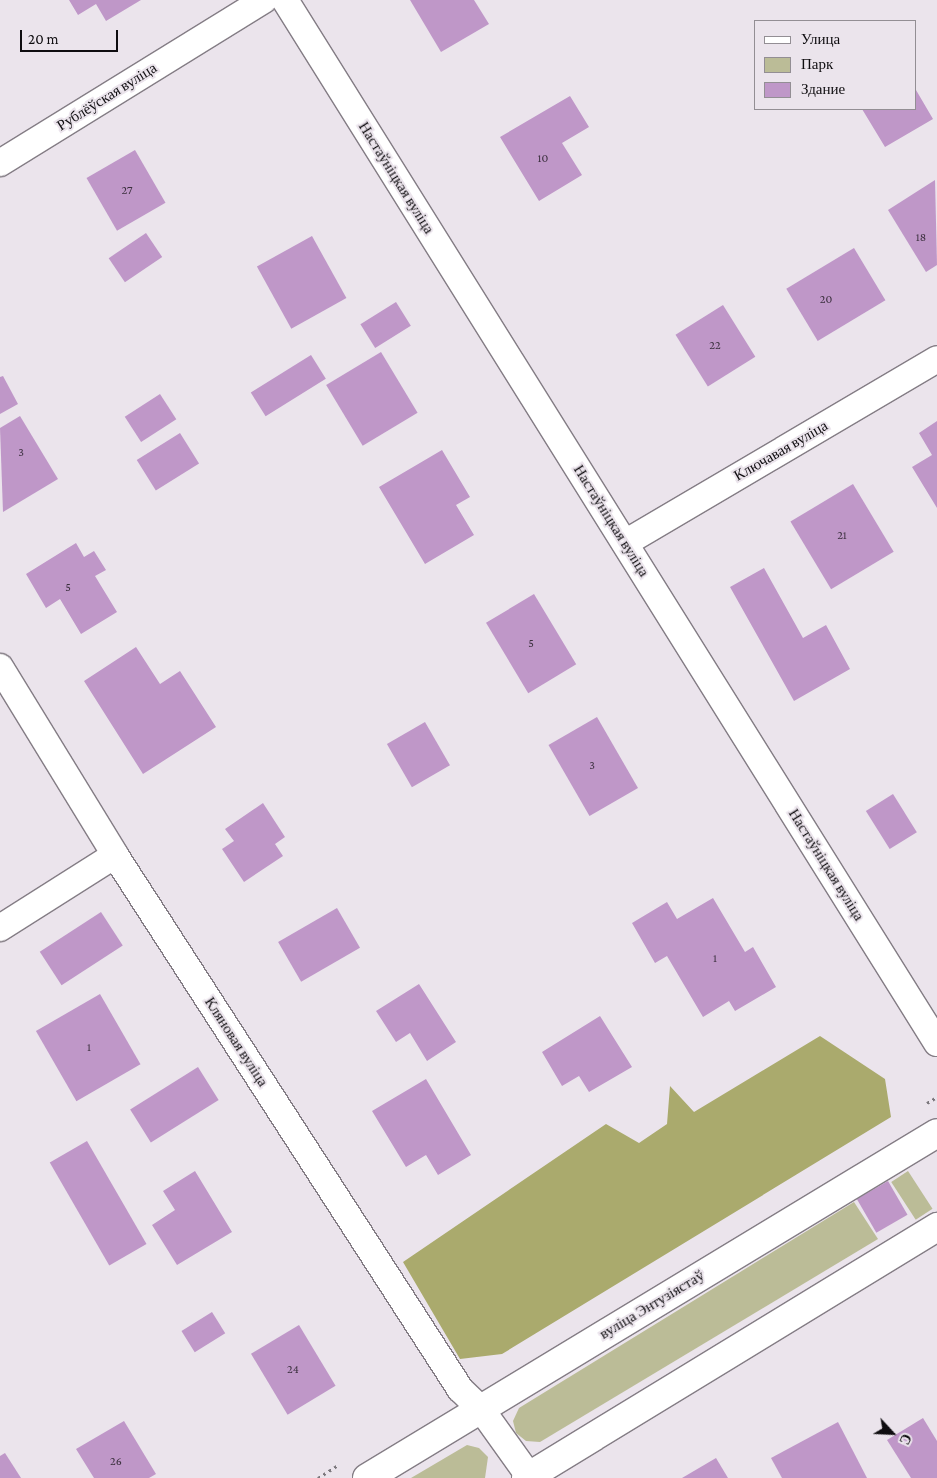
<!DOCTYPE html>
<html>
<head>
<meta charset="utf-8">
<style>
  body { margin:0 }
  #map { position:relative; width:937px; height:1478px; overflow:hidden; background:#ebe4ec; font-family:"Crimson Pro",serif }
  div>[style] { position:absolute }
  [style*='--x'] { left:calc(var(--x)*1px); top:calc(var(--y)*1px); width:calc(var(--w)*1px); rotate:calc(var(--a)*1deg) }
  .green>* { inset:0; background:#bbbc97; transform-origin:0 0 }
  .forest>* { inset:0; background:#aaaa6d }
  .building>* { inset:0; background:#bf97c8; transform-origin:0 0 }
  .path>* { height:3px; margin-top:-1.5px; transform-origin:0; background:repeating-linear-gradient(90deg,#7b777c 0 2.5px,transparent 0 6.5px) }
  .roads { filter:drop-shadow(1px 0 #847d85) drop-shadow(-1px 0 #847d85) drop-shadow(0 1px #847d85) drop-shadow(0 -1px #847d85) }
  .minor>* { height:26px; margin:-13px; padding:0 13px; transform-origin:13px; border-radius:13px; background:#fff }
  .tertiary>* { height:28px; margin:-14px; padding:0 14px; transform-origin:14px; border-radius:14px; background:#fff }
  span { translate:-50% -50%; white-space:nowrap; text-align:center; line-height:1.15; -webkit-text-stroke:4px #ebe4ec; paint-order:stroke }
  .number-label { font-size:12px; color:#3b303e }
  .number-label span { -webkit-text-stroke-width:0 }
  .street-label { font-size:15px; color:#0f0d10 }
  .legend { position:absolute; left:754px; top:20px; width:162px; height:90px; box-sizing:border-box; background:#ebe4ec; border:1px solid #938e94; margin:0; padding:6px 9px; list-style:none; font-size:15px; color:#0f0d10 }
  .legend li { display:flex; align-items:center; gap:10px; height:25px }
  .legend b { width:25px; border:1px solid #938e94 }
  .north { position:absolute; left:867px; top:1408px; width:50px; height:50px; -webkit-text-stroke:4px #ebe4ec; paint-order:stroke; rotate:115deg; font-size:14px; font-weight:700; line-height:20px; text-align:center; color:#0f0d10 }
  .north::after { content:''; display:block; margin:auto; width:18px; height:22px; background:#0f0d10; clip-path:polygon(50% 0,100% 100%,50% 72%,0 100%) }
  .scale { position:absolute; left:20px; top:30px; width:98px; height:22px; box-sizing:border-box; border:2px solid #0f0d10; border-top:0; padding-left:6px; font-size:15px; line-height:18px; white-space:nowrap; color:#0f0d10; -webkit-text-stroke:4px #ebe4ec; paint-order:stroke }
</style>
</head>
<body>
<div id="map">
  <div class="green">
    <div style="left:908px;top:1171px;width:45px;height:20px;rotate:57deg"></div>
    <div style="clip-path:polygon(854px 1202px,878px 1239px,540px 1442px,526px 1441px,516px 1433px,513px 1421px,519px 1408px)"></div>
    <div style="clip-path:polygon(467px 1445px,479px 1448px,488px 1457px,485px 1478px,411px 1478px)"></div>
  </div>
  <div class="forest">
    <div style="clip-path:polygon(820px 1036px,885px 1079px,891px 1117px,502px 1354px,460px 1359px,403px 1262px,606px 1124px,639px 1143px,667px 1124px,670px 1086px,694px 1112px)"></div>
  </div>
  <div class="building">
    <div style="clip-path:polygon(69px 0,141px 0,106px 21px,96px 4px,78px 15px)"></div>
    <div style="clip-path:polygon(410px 0,474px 0,489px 24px,441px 52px)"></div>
    <div style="clip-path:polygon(916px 90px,933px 119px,885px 147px,862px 109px,916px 109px)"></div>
    <div style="clip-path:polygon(570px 96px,589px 127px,562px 143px,582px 175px,539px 201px,500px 137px)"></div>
    <div style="left:135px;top:150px;width:61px;height:56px;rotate:60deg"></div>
    <div style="clip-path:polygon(935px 180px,937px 265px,926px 272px,888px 210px)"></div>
    <div style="left:146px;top:233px;width:29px;height:45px;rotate:56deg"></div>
    <div style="left:312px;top:236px;width:71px;height:63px;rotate:61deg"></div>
    <div style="left:854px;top:248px;width:61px;height:79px;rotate:59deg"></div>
    <div style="left:396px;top:302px;width:28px;height:42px;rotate:58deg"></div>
    <div style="left:723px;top:305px;width:61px;height:56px;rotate:58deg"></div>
    <div style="left:381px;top:352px;width:71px;height:64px;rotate:59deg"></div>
    <div style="left:311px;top:355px;width:28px;height:71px;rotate:58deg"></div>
    <div style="clip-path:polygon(3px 376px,18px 404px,0 414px,0 377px)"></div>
    <div style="left:160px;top:394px;width:30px;height:42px;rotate:57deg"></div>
    <div style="clip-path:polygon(20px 416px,58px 479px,3px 512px,0 428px)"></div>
    <div style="clip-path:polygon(937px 421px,937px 508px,912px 467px,932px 455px,919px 433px)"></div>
    <div style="left:180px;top:433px;width:36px;height:51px;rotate:58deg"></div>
    <div style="clip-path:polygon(442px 450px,470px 497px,456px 505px,474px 535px,425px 564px,379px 487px)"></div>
    <div style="left:853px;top:484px;width:79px;height:73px;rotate:59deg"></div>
    <div style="clip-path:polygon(76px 543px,84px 557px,94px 551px,106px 570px,95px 576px,117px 612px,81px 634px,60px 599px,46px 608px,26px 574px)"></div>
    <div style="clip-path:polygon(764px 568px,803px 638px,826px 625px,850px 669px,794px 701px,730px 587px)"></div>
    <div style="left:534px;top:594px;width:82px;height:56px;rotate:59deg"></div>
    <div style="clip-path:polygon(136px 647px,160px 684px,180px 671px,216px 727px,143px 774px,84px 681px)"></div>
    <div style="left:597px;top:717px;width:82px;height:56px;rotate:60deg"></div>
    <div style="left:425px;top:722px;width:50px;height:44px;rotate:60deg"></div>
    <div style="left:893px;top:794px;width:45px;height:32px;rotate:58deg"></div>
    <div style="clip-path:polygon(263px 803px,285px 837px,275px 844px,283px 856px,244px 882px,222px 849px,234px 841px,225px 829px)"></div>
    <div style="clip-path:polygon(713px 898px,745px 952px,753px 947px,776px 987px,735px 1011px,729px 1001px,703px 1017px,667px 956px,655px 963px,632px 923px,667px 902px,677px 919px)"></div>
    <div style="left:337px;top:908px;width:46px;height:68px;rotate:60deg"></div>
    <div style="left:101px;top:912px;width:40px;height:73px;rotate:57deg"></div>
    <div style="clip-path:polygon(419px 984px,456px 1042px,427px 1061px,410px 1033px,396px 1042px,376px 1011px)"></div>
    <div style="left:100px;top:994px;width:81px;height:74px;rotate:60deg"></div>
    <div style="clip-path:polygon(600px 1016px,632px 1067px,589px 1092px,579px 1076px,562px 1086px,542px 1052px)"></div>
    <div style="left:198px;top:1067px;width:39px;height:80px;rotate:58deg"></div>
    <div style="clip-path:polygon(426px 1079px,471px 1155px,438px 1175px,426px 1155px,406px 1167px,372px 1111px)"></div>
    <div style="left:87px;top:1141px;width:119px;height:43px;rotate:60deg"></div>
    <div style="clip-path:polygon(195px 1171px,232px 1232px,177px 1265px,152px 1225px,175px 1210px,163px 1191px)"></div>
    <div style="left:888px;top:1181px;width:39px;height:36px;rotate:60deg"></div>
    <div style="left:212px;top:1312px;width:25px;height:36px;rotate:58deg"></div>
    <div style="left:299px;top:1325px;width:71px;height:56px;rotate:59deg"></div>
    <div style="clip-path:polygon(923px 1418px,937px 1441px,937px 1478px,911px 1478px,887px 1440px)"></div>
    <div style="clip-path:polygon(124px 1421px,156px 1474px,149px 1478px,94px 1478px,76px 1449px)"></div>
    <div style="clip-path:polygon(838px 1422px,867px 1478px,782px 1478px,771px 1458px)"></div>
    <div style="clip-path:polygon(5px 1453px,21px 1478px,0 1478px,0 1456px)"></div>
    <div style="clip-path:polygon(716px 1458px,728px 1478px,682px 1478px)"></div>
  </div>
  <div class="path">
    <div style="--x:927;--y:1103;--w:12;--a:-31"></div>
    <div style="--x:318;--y:1478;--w:24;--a:-33"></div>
  </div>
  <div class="roads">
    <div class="minor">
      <div style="--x:285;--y:0;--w:1230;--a:57.99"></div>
      <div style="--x:0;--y:163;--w:310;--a:-31.7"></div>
      <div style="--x:625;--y:543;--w:362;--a:-30.5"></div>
      <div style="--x:0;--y:667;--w:220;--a:58.5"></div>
      <div style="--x:115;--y:855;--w:636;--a:57.13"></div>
      <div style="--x:460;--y:1389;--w:29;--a:44"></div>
      <div style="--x:481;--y:1409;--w:82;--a:54.4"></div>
      <div style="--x:0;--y:928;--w:136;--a:-32.4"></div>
    </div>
    <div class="tertiary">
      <div style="--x:367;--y:1478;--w:666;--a:-31.18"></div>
      <div style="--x:526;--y:1478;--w:482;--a:-31.4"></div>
    </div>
  </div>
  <div class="number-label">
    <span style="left:543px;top:159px">10</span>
    <span style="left:127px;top:191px">27</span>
    <span style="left:921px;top:238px">18</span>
    <span style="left:826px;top:300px">20</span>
    <span style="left:715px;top:346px">22</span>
    <span style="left:21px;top:453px">3</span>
    <span style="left:842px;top:536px">21</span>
    <span style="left:68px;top:588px">5</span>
    <span style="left:531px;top:644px">5</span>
    <span style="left:592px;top:766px">3</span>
    <span style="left:715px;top:959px">1</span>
    <span style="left:89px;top:1048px">1</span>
    <span style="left:293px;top:1370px">24</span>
    <span style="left:116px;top:1462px">26</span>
  </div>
  <div class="street-label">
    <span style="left:107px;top:97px;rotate:-32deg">Рублёўская вуліца</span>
    <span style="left:396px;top:178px;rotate:58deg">Настаўніцкая вуліца</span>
    <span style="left:781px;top:451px;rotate:-30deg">Ключавая вуліца</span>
    <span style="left:611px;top:521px;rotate:58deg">Настаўніцкая вуліца</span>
    <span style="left:826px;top:865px;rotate:58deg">Настаўніцкая вуліца</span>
    <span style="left:236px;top:1042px;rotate:57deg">Кляновая вуліца</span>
    <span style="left:652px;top:1305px;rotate:-31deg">вуліца Энтузіястаў</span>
  </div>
  <ul class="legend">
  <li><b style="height:6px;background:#fff"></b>Улица</li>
  <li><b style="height:14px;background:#bbbc97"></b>Парк</li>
  <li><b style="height:14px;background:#bf97c8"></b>Здание</li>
  </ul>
  <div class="north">С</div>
  <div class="scale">20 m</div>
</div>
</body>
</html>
